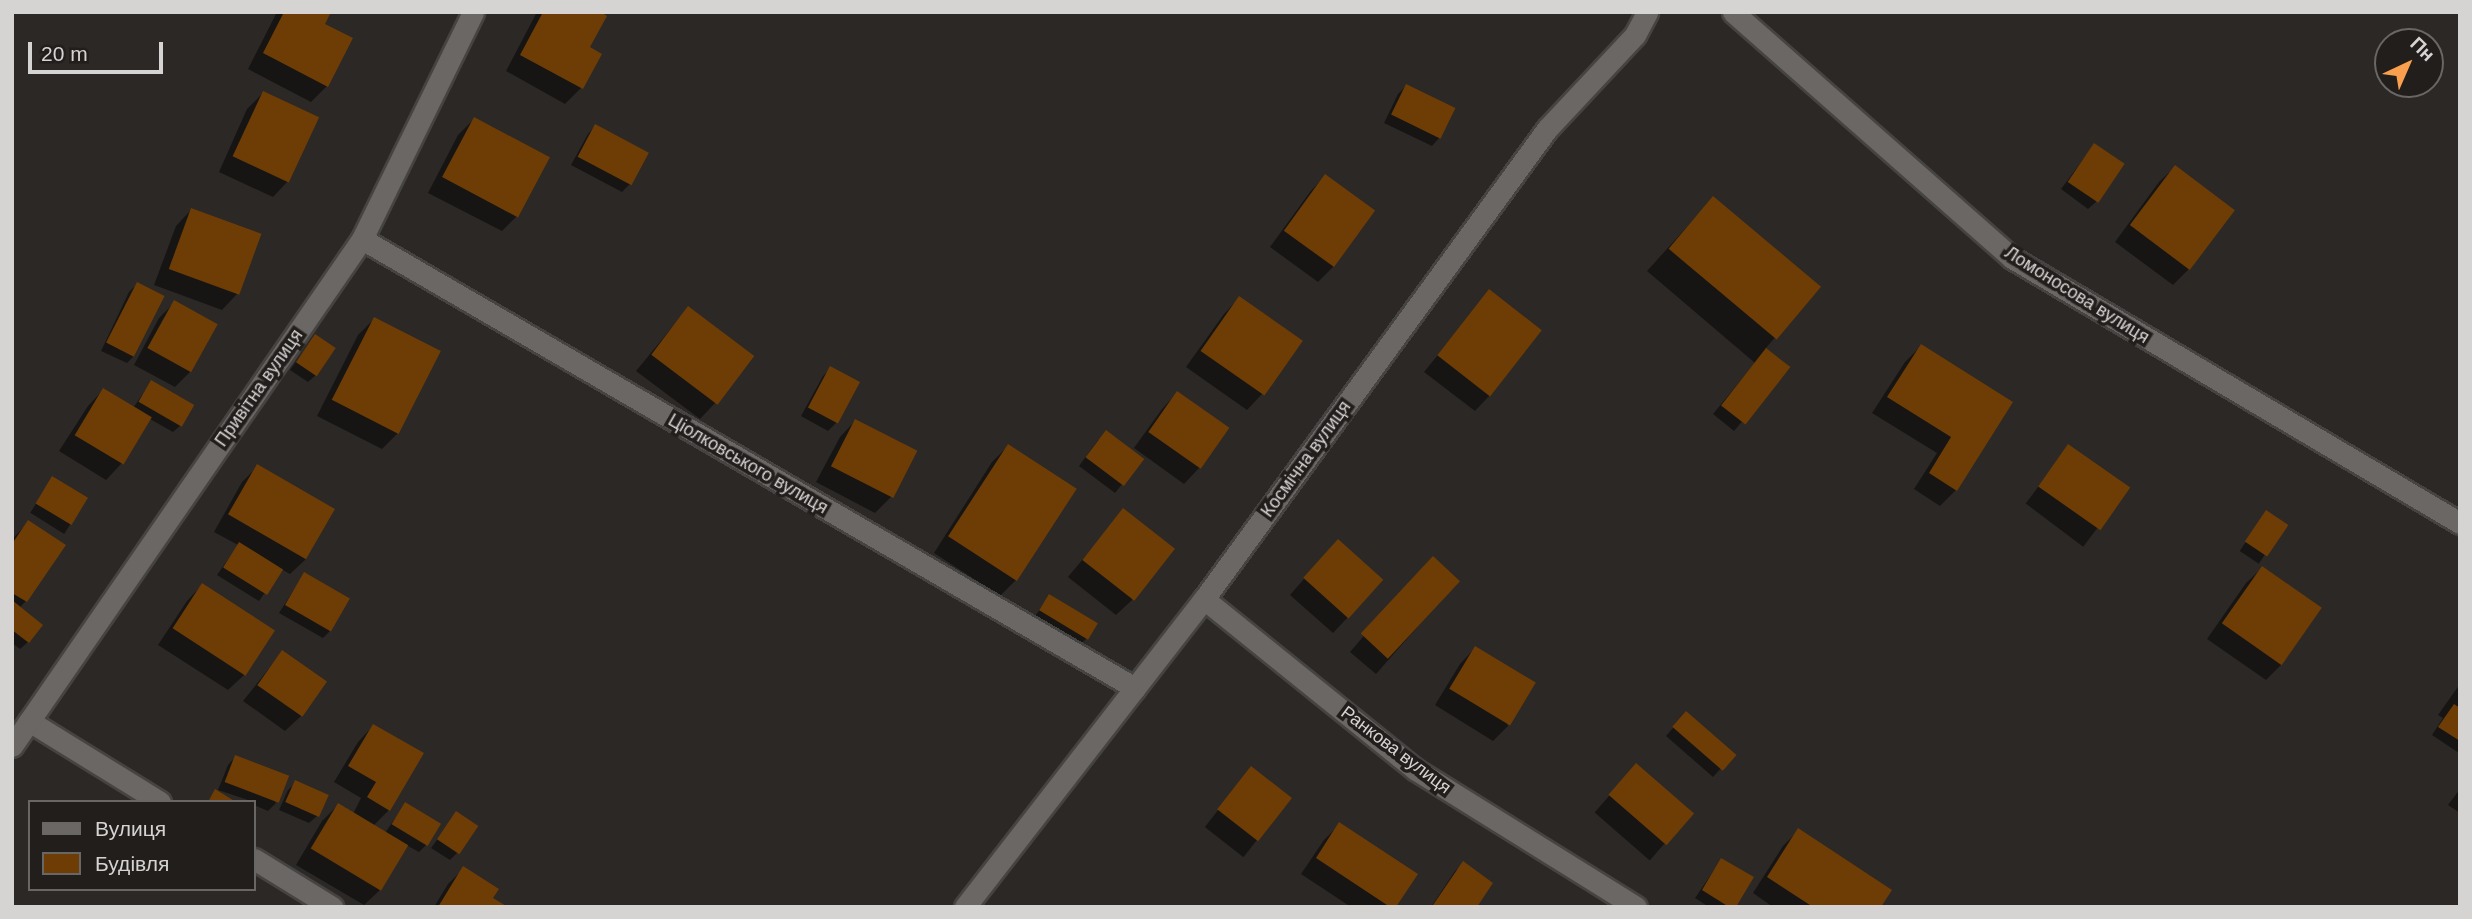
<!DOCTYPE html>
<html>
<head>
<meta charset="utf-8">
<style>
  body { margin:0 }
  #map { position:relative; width:2472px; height:919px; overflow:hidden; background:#2b2826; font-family:Arial,sans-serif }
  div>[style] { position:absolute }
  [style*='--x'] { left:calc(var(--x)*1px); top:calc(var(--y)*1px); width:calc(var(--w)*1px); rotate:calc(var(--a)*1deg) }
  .shadow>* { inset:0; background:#0007; transform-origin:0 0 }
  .building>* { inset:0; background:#6e3c05; transform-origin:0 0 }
  .roads { filter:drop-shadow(2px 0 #464442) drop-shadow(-2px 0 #464442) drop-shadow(0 2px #464442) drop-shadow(0 -2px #464442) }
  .minor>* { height:21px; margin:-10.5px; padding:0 10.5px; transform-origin:10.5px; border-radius:10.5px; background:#6a6764 }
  span { translate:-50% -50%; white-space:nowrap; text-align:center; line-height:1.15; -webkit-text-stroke:7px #211e1c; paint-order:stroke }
  .street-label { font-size:18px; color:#d6d4d3 }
  .frame { position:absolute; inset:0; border:14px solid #d6d4d3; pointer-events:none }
  .legend { position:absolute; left:28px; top:800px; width:228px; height:91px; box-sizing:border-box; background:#211e1c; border:2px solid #696765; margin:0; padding:9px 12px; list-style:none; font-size:21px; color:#d6d4d3 }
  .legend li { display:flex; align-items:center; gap:14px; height:35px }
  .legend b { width:35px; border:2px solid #696765 }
  .north { position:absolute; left:2374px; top:28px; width:70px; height:70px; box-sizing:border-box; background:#211e1c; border:2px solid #696765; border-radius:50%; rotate:44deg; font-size:19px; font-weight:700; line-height:28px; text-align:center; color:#d6d4d3 }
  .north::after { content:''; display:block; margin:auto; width:24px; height:32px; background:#fa9f4e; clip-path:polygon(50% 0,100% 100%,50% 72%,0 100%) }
  .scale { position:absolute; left:28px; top:42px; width:135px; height:32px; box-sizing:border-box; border:4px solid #d6d4d3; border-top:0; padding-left:9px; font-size:21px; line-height:24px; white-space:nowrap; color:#d6d4d3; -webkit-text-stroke:5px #211e1c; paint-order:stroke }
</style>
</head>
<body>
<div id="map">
  <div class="shadow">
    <div style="clip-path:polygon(277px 12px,329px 12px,322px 25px,327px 86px,311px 102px,248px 69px)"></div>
    <div style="clip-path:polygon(537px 12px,597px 12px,581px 88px,565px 104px,506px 71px)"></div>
    <div style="clip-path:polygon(1406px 86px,1439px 138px,1432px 146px,1384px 123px,1398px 94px)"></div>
    <div style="clip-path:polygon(263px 93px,288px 181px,273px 197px,219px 172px,247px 109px)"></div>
    <div style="clip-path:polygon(474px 119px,548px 158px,518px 215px,502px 231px,428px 193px,458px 135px)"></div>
    <div style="clip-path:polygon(595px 126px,630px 184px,622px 192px,571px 165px,588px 134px)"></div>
    <div style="clip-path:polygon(2094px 145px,2096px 202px,2088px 209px,2061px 189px)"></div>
    <div style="clip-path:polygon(2175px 167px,2232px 210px,2189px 269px,2173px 285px,2115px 242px,2159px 182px)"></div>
    <div style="clip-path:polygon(1325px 176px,1334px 266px,1318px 282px,1270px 247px,1310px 192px)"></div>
    <div style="clip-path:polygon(1713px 198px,1818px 288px,1765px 349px,1787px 368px,1734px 431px,1713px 414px,1755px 363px,1647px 271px)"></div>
    <div style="clip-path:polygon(191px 210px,237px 294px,222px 310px,154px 285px,176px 226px)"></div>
    <div style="clip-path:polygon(137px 284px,134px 356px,127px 363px,101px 351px,129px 292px)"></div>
    <div style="clip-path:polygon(1489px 292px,1490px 395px,1475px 411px,1424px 372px)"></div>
    <div style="clip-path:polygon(1239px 298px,1300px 341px,1262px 394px,1247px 410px,1186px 367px,1224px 314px)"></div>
    <div style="clip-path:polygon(174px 303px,191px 371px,175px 387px,134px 365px,159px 318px)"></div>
    <div style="clip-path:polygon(688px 308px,715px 403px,700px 419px,636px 371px)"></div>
    <div style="clip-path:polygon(374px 319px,398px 433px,382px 449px,317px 416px,358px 335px)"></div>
    <div style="clip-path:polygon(315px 336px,316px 375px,308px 382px,290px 370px)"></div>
    <div style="clip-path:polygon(1921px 346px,2011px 403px,1956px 490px,1940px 506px,1914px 489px,1937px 453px,1872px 413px,1905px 362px)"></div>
    <div style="clip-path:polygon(831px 368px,836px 423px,828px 431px,801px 416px,823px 376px)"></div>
    <div style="clip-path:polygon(151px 382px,181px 425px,173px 432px,150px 419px,121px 464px,106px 480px,59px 451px,88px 406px,103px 390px,133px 408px)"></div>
    <div style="clip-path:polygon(1177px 393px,1227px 428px,1199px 468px,1184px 484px,1134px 448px,1162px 409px)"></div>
    <div style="clip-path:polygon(855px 421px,914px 452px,891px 497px,875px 513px,816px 482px,840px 437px)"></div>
    <div style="clip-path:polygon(1098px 440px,1142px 459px,1115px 493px,1079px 466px)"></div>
    <div style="clip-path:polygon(1008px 446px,1016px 580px,1000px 596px,934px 553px,992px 462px)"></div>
    <div style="left:2069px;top:446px;width:72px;height:72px;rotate:37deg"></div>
    <div style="clip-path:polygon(257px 467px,306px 559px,290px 574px,281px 569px,259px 601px,217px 575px,238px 545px,214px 532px,242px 482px)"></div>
    <div style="left:52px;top:478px;width:40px;height:41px;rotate:32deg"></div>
    <div style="clip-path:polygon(1123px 511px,1132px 600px,1116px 615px,1068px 577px)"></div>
    <div style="left:2266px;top:512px;width:23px;height:47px;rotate:34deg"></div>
    <div style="clip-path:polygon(28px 523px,26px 601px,19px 608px,28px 642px,20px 649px,12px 643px,12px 539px)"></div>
    <div style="clip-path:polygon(1323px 557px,1348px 617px,1333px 633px,1290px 595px)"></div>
    <div style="clip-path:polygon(2262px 568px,2320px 609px,2282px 664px,2266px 680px,2207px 639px,2246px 583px)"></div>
    <div style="clip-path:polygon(304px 574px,330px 631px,323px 638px,279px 613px)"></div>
    <div style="clip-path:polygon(1417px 574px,1458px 581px,1376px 674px,1350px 652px)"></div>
    <div style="clip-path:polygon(202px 585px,244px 675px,228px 690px,158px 645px,187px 601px)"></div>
    <div style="clip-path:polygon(1049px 597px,1087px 638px,1079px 646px,1033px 619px)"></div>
    <div style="clip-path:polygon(1475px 648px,1508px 726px,1493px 741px,1435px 705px,1460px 664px)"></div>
    <div style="clip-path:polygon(282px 652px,301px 716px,285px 731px,243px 701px)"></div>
    <div style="clip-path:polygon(2460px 684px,2460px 752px,2459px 753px,2432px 735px,2443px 718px,2438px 715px)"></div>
    <div style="clip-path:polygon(1679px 721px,1733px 755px,1713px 777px,1666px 736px)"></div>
    <div style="clip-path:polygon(373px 726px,422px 754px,389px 810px,373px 826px,385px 833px,405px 804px,426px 845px,419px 852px,406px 845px,380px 890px,364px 905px,296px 865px,322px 821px,338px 805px,353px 814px,361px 798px,334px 782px,358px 742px)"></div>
    <div style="clip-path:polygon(235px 757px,276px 803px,268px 811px,254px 805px,254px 802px,218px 790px,228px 765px)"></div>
    <div style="left:1636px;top:765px;width:73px;height:63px;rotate:41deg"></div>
    <div style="left:1251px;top:768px;width:49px;height:75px;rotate:38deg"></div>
    <div style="clip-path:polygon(296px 782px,317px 816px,309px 823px,279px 810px,288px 790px)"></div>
    <div style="clip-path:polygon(2460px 789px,2460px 813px,2448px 805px)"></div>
    <div style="clip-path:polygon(456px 814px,457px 853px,450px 860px,431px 848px)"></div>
    <div style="clip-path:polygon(1340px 824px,1394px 907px,1351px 907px,1301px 874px,1324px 840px)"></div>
    <div style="clip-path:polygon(1798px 831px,1879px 907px,1773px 907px,1753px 893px,1783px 846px)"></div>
    <div style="clip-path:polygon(1721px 860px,1734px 907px,1709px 907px,1695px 898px)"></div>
    <div style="clip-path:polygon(1463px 864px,1475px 907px,1431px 907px,1455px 871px)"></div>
    <div style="clip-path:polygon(463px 869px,491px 898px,505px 907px,434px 907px,448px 884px)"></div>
  </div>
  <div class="building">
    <div style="clip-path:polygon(284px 12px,331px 12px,325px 24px,353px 38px,328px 87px,263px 53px)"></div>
    <div style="clip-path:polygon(543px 12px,601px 12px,607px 16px,590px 47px,602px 54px,583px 89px,520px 55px)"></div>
    <div style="left:1406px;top:84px;width:55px;height:34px;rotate:26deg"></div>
    <div style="left:263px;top:91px;width:62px;height:72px;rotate:25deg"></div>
    <div style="left:474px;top:117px;width:86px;height:68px;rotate:28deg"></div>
    <div style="left:595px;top:124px;width:61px;height:37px;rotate:28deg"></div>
    <div style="left:2094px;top:143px;width:37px;height:47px;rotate:34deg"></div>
    <div style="left:2175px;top:165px;width:75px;height:75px;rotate:37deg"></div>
    <div style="left:1325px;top:174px;width:62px;height:70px;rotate:36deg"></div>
    <div style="left:1713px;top:196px;width:141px;height:69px;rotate:40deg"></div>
    <div style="left:191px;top:208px;width:75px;height:65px;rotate:20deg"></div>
    <div style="left:137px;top:282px;width:31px;height:68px;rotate:27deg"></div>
    <div style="left:1489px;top:289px;width:67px;height:84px;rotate:38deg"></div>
    <div style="left:1239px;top:296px;width:78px;height:67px;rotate:35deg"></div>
    <div style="left:174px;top:300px;width:50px;height:55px;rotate:29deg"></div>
    <div style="left:688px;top:306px;width:83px;height:61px;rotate:37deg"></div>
    <div style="left:374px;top:317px;width:75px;height:93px;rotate:27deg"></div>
    <div style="left:315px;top:334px;width:25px;height:34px;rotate:34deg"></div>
    <div style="clip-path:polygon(1921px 344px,2013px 402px,1957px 491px,1929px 473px,1951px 437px,1887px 397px)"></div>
    <div style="left:1766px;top:348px;width:31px;height:73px;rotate:38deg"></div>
    <div style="left:830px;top:366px;width:34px;height:47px;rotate:28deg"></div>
    <div style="left:151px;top:380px;width:50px;height:25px;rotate:30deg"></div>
    <div style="left:103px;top:388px;width:57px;height:55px;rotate:31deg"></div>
    <div style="left:1177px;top:391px;width:64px;height:50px;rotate:35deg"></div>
    <div style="left:855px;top:419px;width:70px;height:53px;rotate:27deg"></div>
    <div style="left:1106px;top:430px;width:48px;height:34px;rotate:37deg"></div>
    <div style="left:1008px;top:444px;width:82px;height:110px;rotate:33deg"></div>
    <div style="left:2068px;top:444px;width:76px;height:52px;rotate:35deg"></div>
    <div style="left:257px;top:464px;width:90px;height:58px;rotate:30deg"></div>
    <div style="left:52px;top:476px;width:42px;height:32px;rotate:31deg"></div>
    <div style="left:1123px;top:508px;width:66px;height:66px;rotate:38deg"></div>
    <div style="left:2266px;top:510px;width:27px;height:38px;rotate:34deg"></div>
    <div style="clip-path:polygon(28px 520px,66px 545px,27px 602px,12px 593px,12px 544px)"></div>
    <div style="left:1338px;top:539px;width:61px;height:52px;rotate:42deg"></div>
    <div style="left:239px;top:542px;width:52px;height:30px;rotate:32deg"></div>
    <div style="left:1433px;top:556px;width:37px;height:106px;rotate:43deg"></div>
    <div style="left:2262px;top:566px;width:73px;height:70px;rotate:35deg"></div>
    <div style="left:304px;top:572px;width:53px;height:38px;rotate:30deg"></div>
    <div style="left:202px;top:583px;width:87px;height:54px;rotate:33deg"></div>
    <div style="left:1049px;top:594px;width:57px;height:19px;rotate:31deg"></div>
    <div style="clip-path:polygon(12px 600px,43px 625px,29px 643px,12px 630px)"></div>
    <div style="left:1475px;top:646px;width:71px;height:50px;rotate:31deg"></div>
    <div style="left:282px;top:650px;width:55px;height:43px;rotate:35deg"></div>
    <div style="clip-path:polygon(2454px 704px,2460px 708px,2460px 741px,2438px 727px)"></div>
    <div style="left:1686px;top:711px;width:67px;height:21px;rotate:41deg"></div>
    <div style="clip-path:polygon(373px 724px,424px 753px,390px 811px,367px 797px,376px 782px,348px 766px)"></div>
    <div style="left:235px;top:755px;width:58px;height:29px;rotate:21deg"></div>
    <div style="left:1636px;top:763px;width:77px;height:42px;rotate:41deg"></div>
    <div style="left:1251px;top:766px;width:52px;height:55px;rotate:38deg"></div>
    <div style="left:295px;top:780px;width:37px;height:24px;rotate:24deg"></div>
    <div style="clip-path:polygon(215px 789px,236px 802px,208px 802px)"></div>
    <div style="left:405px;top:802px;width:42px;height:26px;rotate:31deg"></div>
    <div style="left:338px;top:803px;width:82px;height:53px;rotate:31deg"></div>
    <div style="left:456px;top:811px;width:27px;height:34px;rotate:34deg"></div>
    <div style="clip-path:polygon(1339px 822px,1418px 874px,1396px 907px,1390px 907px,1316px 858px)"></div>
    <div style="clip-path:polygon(1798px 828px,1892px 890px,1881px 907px,1813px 907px,1767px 877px)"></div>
    <div style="clip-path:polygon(1721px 858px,1754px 877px,1736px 907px,1729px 907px,1702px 890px)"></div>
    <div style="clip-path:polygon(1463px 861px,1493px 883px,1477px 907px,1436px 907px,1433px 905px)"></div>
    <div style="clip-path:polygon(463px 866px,499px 889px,493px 898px,508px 907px,438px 907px)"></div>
  </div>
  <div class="roads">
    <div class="minor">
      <div style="--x:1733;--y:12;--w:372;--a:41.4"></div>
      <div style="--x:2012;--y:258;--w:521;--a:30.61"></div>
      <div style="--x:362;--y:239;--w:894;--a:30.15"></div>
      <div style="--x:1204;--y:599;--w:272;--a:38.9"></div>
      <div style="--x:1416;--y:770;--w:259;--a:31.9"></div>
      <div style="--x:29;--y:721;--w:154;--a:31.7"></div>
      <div style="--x:12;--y:746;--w:616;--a:-55.38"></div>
      <div style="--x:362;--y:239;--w:253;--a:-63.9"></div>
      <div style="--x:254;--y:859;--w:92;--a:31.6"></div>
      <div style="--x:965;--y:907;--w:390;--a:-52.2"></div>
      <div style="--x:1204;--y:599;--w:582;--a:-53.88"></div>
      <div style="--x:1547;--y:129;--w:129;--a:-46.9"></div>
      <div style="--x:1635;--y:35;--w:26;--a:-62"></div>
    </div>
  </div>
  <div class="street-label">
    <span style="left:2077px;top:295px;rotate:32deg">Ломоносова вулиця</span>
    <span style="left:259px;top:388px;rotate:-55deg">Привітна вулиця</span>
    <span style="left:1306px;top:459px;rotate:-54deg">Космічна вулиця</span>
    <span style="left:748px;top:464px;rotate:30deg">Ціолковського вулиця</span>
    <span style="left:1396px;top:750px;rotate:37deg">Ранкова вулиця</span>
  </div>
  <div class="frame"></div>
  <ul class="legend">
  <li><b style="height:9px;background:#6a6764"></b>Вулиця</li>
  <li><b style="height:19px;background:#6e3c05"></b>Будівля</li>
  </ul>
  <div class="north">Пн</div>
  <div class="scale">20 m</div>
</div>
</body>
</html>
